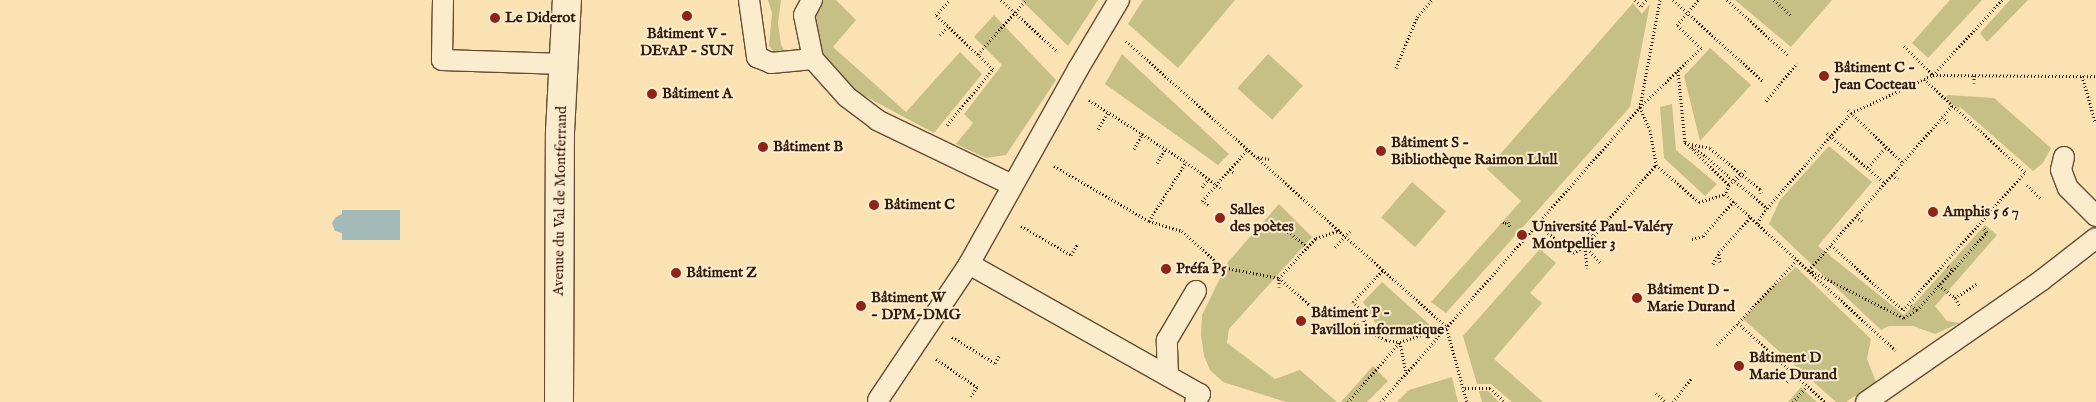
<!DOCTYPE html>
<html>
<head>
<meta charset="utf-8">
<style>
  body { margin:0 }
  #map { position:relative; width:2096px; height:402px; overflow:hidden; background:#fae2b3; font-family:"IM FELL English",serif }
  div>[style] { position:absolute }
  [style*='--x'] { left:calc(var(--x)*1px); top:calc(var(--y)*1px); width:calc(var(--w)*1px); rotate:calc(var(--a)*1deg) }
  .green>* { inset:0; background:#c6c087; transform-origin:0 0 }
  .water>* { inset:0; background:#a4bab8 }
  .path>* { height:3px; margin-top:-1.5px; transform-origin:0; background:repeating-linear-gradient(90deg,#311a0c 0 1px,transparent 0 3.5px) }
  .roads { filter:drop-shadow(1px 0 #634c36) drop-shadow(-1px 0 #634c36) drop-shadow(0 1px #634c36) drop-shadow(0 -1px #634c36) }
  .lane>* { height:20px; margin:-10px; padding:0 10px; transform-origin:10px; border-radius:10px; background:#fcecce }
  .street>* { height:28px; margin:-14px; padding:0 14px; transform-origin:14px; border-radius:14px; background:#fcecce }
  .path-bridge>* { height:3px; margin-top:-1.5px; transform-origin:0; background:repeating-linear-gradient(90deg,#311a0c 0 1px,transparent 0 3.5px) }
  .dots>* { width:14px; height:14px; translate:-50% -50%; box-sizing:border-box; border:2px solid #fcecce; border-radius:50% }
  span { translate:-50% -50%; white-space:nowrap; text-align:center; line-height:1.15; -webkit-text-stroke:4px #fcecce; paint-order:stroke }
  .poi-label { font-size:15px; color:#311a0c; font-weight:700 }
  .left { translate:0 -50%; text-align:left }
  .street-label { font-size:15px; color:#311a0c }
</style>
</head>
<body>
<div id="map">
  <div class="green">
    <div style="clip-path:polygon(768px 0,781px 0,778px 23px,781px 44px,785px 53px,777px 55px,769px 46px,772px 13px)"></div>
    <div style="clip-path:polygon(820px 0,836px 0,856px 20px,833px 47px,906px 112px,960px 52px,982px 74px,934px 133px,859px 93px,820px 54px,809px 17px)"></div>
    <div style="clip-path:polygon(1021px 0,1098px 0,1068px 46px)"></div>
    <div style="clip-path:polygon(1143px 0,1235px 0,1178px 68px,1128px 24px)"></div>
    <div style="clip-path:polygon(1735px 0,1832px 0,1791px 47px)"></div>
    <div style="clip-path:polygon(1950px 0,1982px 0,1928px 58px,1912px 43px)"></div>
    <div style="clip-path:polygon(2010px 0,2028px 0,1987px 42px,1980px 33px)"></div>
    <div style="clip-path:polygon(1633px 3px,1642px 14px,1650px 4px,1630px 107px,1446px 313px,1431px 302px,1521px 201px,1487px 169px)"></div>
    <div style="clip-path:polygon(994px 15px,1056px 80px,1006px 155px,986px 158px,956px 144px,973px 123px,964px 114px,1002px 65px,974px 37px)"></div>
    <div style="clip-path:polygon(1710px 48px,1751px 85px,1700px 141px,1684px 76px)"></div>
    <div style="clip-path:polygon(1122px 54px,1229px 154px,1218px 165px,1105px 84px)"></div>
    <div style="left:1268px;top:54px;width:47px;height:46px;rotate:42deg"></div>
    <div style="clip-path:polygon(1948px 95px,1994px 98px,2051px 148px,2043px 163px,2033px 171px,1960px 107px,1958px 109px,1945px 97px)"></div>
    <div style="clip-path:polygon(1672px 104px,1676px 150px,1717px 184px,1705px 196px,1664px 158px,1660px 107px)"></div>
    <div style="clip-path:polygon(1829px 146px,1872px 182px,1818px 246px,1904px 315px,1985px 225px,1997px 235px,1935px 306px,1947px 321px,1960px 323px,1935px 334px,1913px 326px,1889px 326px,1881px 330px,1769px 224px,1780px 200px)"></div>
    <div style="left:1412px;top:182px;width:45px;height:47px;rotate:41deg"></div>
    <div style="clip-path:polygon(1279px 204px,1312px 237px,1229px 329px,1227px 343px,1275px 379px,1300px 370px,1337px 402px,1286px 402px,1223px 382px,1210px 370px,1204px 356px,1201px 335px,1202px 315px,1228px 262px)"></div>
    <div style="clip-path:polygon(1540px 249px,1556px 263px,1530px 293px,1542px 303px,1494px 359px,1543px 402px,1512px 402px,1491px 384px,1477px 384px,1463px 336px)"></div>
    <div style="clip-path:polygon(1796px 267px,1871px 339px,1867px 359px,1876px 382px,1846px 402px,1836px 402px,1743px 319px,1768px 292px)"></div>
    <div style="clip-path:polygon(1382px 282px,1430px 325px,1415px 332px,1394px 334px,1379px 329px,1363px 302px)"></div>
    <div style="clip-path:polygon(1373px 366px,1388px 381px,1367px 402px,1341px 402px)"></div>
    <div style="clip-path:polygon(1452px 377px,1458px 402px,1397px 402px,1409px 390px)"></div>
    <div style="clip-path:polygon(1801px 387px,1807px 393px,1817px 402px,1788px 402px)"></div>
    <div style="clip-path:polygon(1479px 391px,1488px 391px,1499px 402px,1482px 402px)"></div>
  </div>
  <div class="water">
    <div style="clip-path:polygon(342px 210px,400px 210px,400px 240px,342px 240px,342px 233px,335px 231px,332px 223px,336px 217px,342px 214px)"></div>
  </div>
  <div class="path">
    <div style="--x:1001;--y:0;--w:77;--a:42.4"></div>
    <div style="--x:1635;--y:0;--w:8;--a:45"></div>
    <div style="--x:1641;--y:6;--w:8;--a:-50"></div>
    <div style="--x:1660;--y:0;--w:109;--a:100.6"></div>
    <div style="--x:1640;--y:107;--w:25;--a:67"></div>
    <div style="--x:1650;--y:130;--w:36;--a:80"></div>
    <div style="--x:1656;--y:165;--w:57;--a:40.7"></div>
    <div style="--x:1699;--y:202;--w:27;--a:-17"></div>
    <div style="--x:1673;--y:0;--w:122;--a:42"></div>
    <div style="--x:1727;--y:0;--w:82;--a:42"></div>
    <div style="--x:1774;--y:0;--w:24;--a:42"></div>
    <div style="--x:940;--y:35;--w:12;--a:-48"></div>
    <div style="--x:1126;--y:41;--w:429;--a:41.7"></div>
    <div style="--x:1446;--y:326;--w:79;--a:74.6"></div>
    <div style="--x:1904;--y:46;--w:41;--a:45"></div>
    <div style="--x:1933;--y:75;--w:163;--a:0.4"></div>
    <div style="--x:978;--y:54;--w:72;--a:-48.4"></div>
    <div style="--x:1396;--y:68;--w:55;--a:-67.6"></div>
    <div style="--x:1417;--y:17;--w:23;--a:-49"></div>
    <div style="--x:1678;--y:71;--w:71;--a:84.4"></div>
    <div style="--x:1685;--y:142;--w:62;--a:44.3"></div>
    <div style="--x:1729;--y:185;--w:10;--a:114"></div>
    <div style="--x:1725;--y:194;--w:231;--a:42.5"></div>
    <div style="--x:1974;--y:75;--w:8;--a:90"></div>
    <div style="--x:2082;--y:76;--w:47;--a:73.9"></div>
    <div style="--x:1089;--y:100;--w:115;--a:32.6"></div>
    <div style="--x:1186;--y:162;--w:45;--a:36.9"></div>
    <div style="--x:1766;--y:101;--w:49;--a:-50.8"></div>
    <div style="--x:1952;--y:106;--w:218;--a:131.1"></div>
    <div style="--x:1809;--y:270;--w:106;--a:26.8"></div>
    <div style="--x:1904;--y:318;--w:15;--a:-32"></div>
    <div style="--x:1917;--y:310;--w:105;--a:-48.1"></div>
    <div style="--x:1987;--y:232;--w:6;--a:-129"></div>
    <div style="--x:1848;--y:110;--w:76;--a:43.9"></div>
    <div style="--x:1942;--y:117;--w:8;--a:45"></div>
    <div style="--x:947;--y:125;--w:72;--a:-50.6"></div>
    <div style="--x:993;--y:69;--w:79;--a:-136.5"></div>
    <div style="--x:936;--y:15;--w:21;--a:-47"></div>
    <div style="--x:1098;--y:129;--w:21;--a:-59"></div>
    <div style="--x:1827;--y:133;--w:77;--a:40.8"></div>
    <div style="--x:1685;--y:143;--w:25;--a:11"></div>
    <div style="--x:1710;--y:148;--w:39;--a:40"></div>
    <div style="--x:1692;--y:147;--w:17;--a:33"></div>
    <div style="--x:1706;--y:156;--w:31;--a:42"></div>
    <div style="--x:1134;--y:149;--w:18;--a:-61"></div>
    <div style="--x:1258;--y:157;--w:11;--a:10"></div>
    <div style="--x:1157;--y:163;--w:17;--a:-59"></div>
    <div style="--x:1054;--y:166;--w:110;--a:30.1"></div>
    <div style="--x:1149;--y:221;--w:70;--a:-57.9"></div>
    <div style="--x:1868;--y:167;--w:27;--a:-48"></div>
    <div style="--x:1230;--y:169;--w:6;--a:39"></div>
    <div style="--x:1892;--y:175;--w:7;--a:34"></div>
    <div style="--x:1735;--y:181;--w:42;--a:40.2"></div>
    <div style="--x:1729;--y:185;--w:16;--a:-47"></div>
    <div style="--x:1740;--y:173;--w:26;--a:39"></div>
    <div style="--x:1760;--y:189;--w:4;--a:76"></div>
    <div style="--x:2027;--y:185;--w:20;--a:45"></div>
    <div style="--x:1202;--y:187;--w:11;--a:-52"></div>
    <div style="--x:1208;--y:205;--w:7;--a:-146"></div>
    <div style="--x:1202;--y:201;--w:69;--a:-48.5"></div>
    <div style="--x:1856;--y:216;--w:8;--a:40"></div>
    <div style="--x:1149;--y:221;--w:34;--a:17"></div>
    <div style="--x:1182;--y:231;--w:54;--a:42"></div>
    <div style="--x:1222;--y:267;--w:58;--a:10.9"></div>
    <div style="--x:1279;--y:278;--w:54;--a:-47.2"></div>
    <div style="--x:1316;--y:238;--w:25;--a:-18"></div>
    <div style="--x:1503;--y:222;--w:2;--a:27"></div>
    <div style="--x:1505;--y:223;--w:3;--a:-18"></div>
    <div style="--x:1508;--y:222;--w:5;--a:68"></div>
    <div style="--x:1757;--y:223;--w:18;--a:-56"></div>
    <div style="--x:1767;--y:208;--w:127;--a:-48.5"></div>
    <div style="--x:1851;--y:113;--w:90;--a:-24.9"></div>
    <div style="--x:1933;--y:75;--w:102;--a:-47.4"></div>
    <div style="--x:1537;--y:224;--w:46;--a:38.9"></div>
    <div style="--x:1573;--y:253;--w:14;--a:-30"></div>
    <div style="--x:1585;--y:246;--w:108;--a:-48.8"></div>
    <div style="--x:1021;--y:226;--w:58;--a:30.1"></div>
    <div style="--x:1071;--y:255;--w:12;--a:-59"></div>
    <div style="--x:1285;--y:229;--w:28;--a:39"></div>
    <div style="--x:1589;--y:232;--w:7;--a:45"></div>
    <div style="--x:1692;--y:239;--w:11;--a:-15"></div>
    <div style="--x:1703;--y:236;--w:47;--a:-48.5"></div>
    <div style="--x:1831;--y:245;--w:97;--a:42.1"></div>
    <div style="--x:1903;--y:310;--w:184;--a:-48.5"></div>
    <div style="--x:2025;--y:172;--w:137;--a:-137.4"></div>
    <div style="--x:1585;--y:246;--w:24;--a:48"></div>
    <div style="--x:1335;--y:247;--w:23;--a:-47"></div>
    <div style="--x:1585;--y:247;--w:21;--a:85"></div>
    <div style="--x:1797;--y:260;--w:86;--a:133.1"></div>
    <div style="--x:1738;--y:323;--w:118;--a:42.2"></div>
    <div style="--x:1720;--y:262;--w:10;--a:-96"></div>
    <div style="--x:1719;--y:252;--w:47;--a:-47.6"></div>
    <div style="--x:1713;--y:264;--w:13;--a:-63"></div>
    <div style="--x:1948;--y:266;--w:6;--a:39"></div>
    <div style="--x:1279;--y:278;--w:55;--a:41.3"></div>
    <div style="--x:1939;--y:285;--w:21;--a:39"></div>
    <div style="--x:1955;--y:298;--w:9;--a:58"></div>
    <div style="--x:1279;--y:287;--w:9;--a:-90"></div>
    <div style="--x:1955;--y:298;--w:27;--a:-33"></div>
    <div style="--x:1911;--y:305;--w:8;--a:40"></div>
    <div style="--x:1354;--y:323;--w:36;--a:28"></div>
    <div style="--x:1386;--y:340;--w:14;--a:8"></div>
    <div style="--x:1400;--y:342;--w:47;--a:-18.4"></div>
    <div style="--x:1366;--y:328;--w:20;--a:-105"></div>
    <div style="--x:1361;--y:309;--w:11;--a:-139"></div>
    <div style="--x:1353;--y:302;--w:45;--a:-46.8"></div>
    <div style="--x:952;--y:337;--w:50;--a:31.2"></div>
    <div style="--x:995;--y:363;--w:10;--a:-61"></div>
    <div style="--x:1400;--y:342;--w:32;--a:79"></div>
    <div style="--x:1717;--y:345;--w:30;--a:-46"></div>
    <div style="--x:936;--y:359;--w:50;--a:34.3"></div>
    <div style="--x:977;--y:387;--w:11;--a:124"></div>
    <div style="--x:1787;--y:382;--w:11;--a:-41"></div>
    <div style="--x:1465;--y:388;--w:25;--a:0"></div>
    <div style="--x:1490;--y:388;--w:21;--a:43"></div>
    <div style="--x:1656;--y:393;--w:13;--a:42"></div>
    <div style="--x:1348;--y:402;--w:79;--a:-49.1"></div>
    <div style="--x:1381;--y:402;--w:393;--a:-48.7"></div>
    <div style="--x:1640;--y:107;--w:85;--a:-44"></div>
    <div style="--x:1701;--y:48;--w:33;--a:-136"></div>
    <div style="--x:1677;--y:25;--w:33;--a:-49"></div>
    <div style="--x:1673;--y:402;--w:31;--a:-52"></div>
    <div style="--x:1793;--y:402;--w:21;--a:-49"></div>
  </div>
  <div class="roads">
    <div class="lane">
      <div style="--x:443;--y:0;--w:60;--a:91"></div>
      <div style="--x:442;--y:60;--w:122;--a:1.9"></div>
      <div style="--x:749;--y:0;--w:58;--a:82"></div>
      <div style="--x:757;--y:57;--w:15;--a:23"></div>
      <div style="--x:771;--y:63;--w:42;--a:-5.4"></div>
      <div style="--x:812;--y:0;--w:17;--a:118"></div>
      <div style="--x:804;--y:15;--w:45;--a:78.4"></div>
      <div style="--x:813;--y:59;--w:51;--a:48.2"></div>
      <div style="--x:847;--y:97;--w:38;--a:37"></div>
      <div style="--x:877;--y:120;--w:150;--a:25.7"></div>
      <div style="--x:1119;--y:0;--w:80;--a:120.7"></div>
      <div style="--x:1078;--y:69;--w:223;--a:119.2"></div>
      <div style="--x:969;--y:264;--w:265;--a:29.4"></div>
      <div style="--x:1200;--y:394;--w:9;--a:122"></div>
      <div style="--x:2064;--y:157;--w:13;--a:103"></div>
      <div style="--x:2061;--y:170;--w:19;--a:69"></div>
      <div style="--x:2068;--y:188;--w:40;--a:45"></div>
      <div style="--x:1168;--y:376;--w:36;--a:-92"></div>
      <div style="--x:1167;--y:340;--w:57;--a:-59.4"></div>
      <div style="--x:878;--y:400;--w:164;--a:-56.2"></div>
      <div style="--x:1866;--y:402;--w:214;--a:-34.7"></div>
      <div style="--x:2042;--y:280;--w:68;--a:-37.9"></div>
    </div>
    <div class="street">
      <div style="--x:559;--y:402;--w:270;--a:-89.8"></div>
      <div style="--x:560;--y:132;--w:132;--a:-87"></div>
    </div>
  </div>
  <div class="path-bridge">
    <div style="--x:1729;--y:177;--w:7;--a:34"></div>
    <div style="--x:1735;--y:181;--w:16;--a:-45"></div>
  </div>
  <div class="dots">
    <div style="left:687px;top:16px;background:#8f2418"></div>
    <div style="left:495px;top:18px;background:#8f2418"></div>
    <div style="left:1824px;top:76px;background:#8f2418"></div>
    <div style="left:652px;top:94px;background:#8f2418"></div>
    <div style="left:763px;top:147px;background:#8f2418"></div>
    <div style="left:1381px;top:151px;background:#8f2418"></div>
    <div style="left:874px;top:205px;background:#8f2418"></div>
    <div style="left:1933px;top:212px;background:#8f2418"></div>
    <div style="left:1220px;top:218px;background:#8f2418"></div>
    <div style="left:1522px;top:235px;background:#8f2418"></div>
    <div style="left:1166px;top:269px;background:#8f2418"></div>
    <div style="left:676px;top:273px;background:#8f2418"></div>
    <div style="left:1637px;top:298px;background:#8f2418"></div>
    <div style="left:861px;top:306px;background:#8f2418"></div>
    <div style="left:1301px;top:321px;background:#8f2418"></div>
    <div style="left:1739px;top:366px;background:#8f2418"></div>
  </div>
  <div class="poi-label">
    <span class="left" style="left:505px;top:18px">Le Diderot</span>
    <span style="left:687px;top:42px">Bâtiment V -<br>DEvAP - SUN</span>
    <span class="left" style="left:1834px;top:76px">Bâtiment C -<br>Jean Cocteau</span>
    <span class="left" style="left:662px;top:94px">Bâtiment A</span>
    <span class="left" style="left:1391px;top:151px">Bâtiment S -<br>Bibliothèque Raimon Llull</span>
    <span class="left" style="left:773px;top:147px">Bâtiment B</span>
    <span class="left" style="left:884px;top:205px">Bâtiment C</span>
    <span class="left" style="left:1230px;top:218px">Salles<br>des poètes</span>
    <span class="left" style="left:1943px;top:212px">Amphis 5 6 7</span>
    <span class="left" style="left:1532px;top:235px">Université Paul-Valéry<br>Montpellier 3</span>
    <span class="left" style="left:1176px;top:269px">Préfa P5</span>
    <span class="left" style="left:686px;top:273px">Bâtiment Z</span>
    <span class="left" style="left:1647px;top:298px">Bâtiment D -<br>Marie Durand</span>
    <span class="left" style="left:871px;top:306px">Bâtiment W<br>- DPM-DMG</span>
    <span class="left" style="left:1311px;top:321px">Bâtiment P -<br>Pavillon informatique</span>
    <span class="left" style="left:1749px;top:366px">Bâtiment D<br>Marie Durand</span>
  </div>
  <div class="street-label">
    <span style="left:560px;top:201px;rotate:-89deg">Avenue du Val de Montferrand</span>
  </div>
</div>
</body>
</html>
